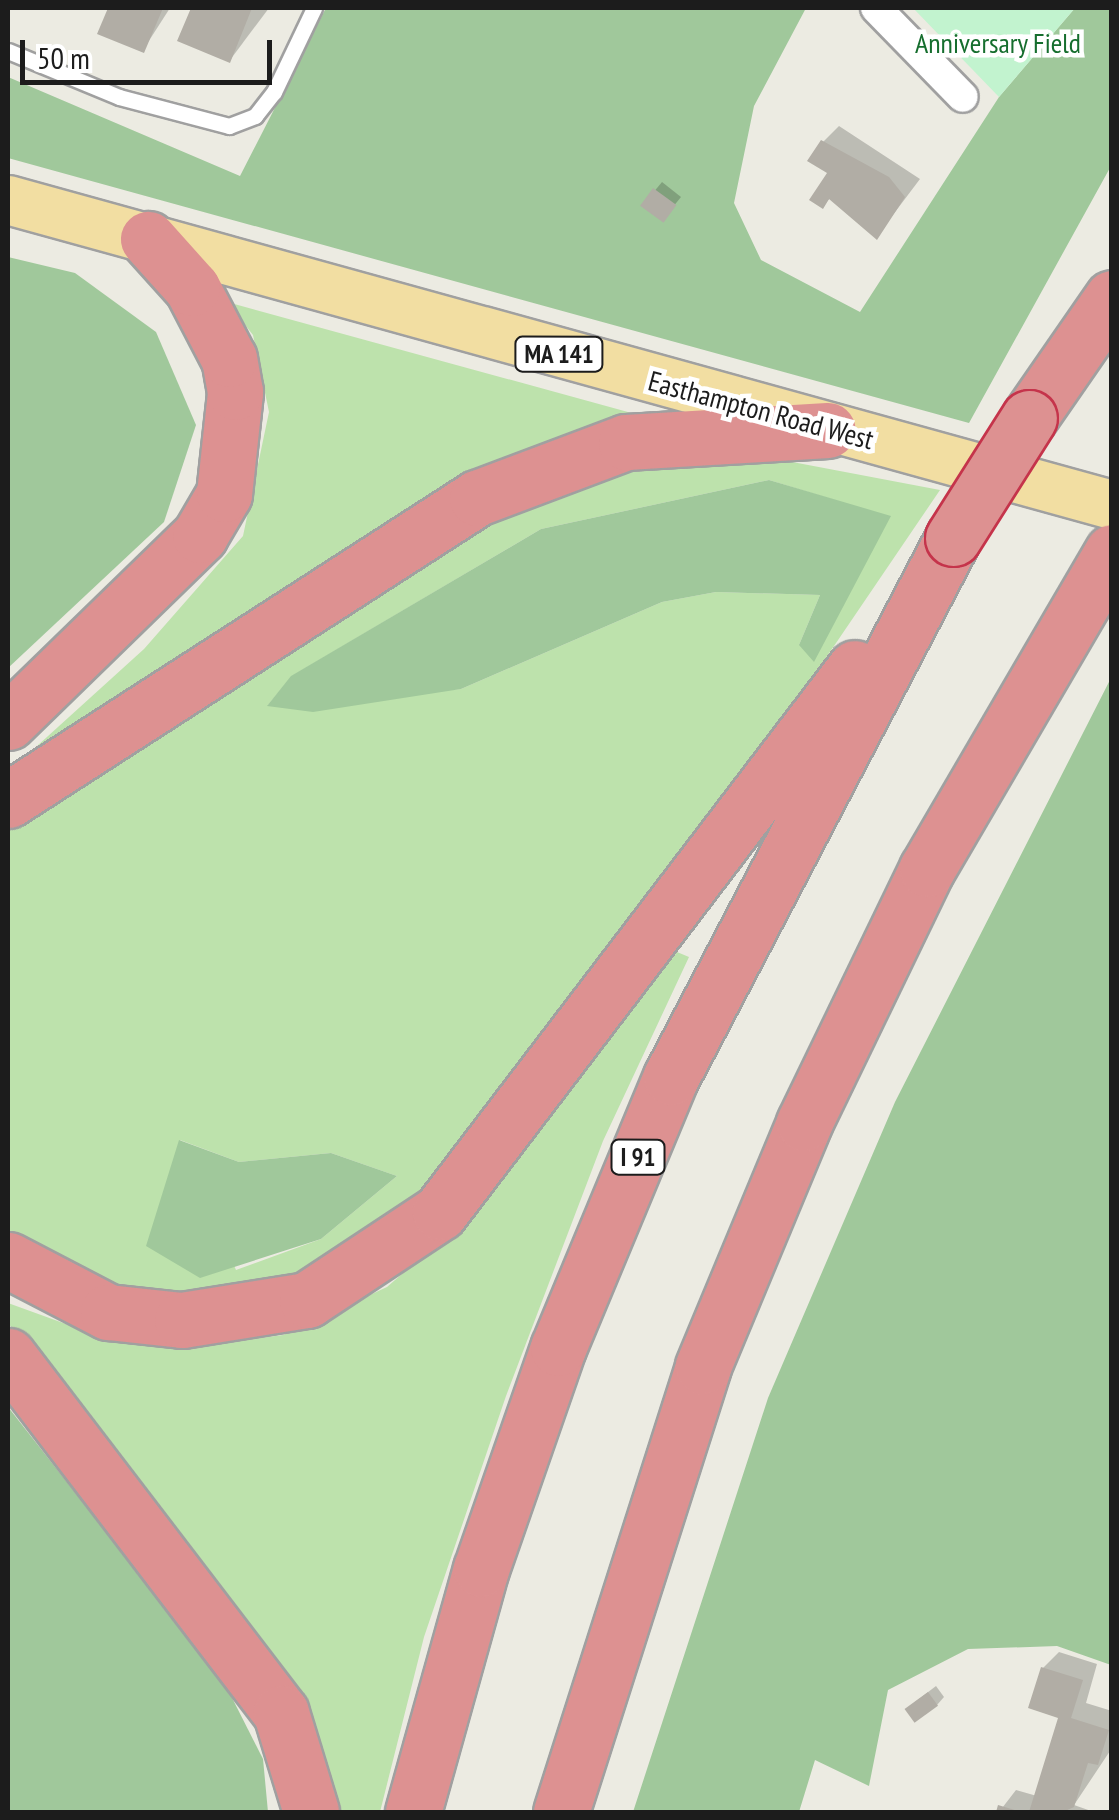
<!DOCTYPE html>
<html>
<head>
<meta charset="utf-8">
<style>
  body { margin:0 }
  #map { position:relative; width:1119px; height:1820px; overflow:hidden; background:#ecebe2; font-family:"PT Sans Narrow",sans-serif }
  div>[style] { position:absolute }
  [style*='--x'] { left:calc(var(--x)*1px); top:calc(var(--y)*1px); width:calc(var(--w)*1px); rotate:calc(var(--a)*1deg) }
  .grass>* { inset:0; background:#bde2ac }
  .forest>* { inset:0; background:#a0c89b }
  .park>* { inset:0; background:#c2f3cf }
  .shadow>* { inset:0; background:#0003 }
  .building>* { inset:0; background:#b1ada5; transform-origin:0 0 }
  .roads { filter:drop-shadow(2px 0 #a0a0a0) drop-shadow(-2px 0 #a0a0a0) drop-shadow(0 2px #a0a0a0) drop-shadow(0 -2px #a0a0a0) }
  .service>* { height:15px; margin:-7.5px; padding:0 7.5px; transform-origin:7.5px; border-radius:7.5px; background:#fff }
  .minor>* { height:30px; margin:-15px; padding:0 15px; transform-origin:15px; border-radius:15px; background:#fff }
  .primary>* { height:48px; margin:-24px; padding:0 24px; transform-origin:24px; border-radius:24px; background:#f2dea2 }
  .motorway>* { height:55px; margin:-27.5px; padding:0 27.5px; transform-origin:27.5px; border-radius:27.5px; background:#dd9191 }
  .bridges { filter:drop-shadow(2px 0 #c5344b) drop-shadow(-2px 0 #c5344b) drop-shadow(0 2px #c5344b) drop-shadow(0 -2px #c5344b) }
  .motorway-bridge>* { height:55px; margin:-27.5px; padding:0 27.5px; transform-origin:27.5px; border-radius:27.5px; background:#dd9191 }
  span { translate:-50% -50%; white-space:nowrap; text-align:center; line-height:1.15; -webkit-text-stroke:9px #fff; paint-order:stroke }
  .shield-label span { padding:2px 8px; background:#fff; border:2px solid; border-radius:8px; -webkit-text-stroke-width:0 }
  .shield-label { font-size:25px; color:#1c1c1c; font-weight:700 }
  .park-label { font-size:28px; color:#166e2e }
  .street-label { font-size:28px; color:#1c1c1c }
  .frame { position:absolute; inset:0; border:10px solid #1c1c1c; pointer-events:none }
  .scale { position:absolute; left:20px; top:40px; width:252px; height:45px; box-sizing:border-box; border:5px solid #1c1c1c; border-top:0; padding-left:12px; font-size:30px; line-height:35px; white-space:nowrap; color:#1c1c1c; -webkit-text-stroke:8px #fff; paint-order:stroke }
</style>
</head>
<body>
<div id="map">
  <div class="grass">
    <div style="clip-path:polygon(227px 302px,657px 420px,26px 756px,144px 649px,243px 536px,269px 412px,253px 335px)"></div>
    <div style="clip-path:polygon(evenodd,739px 452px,940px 490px,728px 802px,423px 1197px,294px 1284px,117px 1299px,8px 1239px,8px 822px,507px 506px,646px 460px,739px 452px,769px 480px,890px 517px,799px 645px,820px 595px,716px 592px,662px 602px,461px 689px,268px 705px,292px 676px,541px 529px,769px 480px,739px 452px,180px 1140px,239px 1162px,331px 1153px,397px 1176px,321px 1239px,236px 1270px,180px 1140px)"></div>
    <div style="clip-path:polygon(677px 952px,689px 957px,603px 1141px,506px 1396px,424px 1637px,380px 1812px,329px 1812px,191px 1560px,8px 1323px,8px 1303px,99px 1336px,185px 1348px,283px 1335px,387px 1287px,481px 1205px)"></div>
  </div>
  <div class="forest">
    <div style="clip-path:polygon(326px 8px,806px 8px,754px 106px,734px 203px,761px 260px,860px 312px,999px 97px,1075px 8px,1111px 8px,1111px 166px,969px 423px,8px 158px,8px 77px,240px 176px)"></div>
    <div style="clip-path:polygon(8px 257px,75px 273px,156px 332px,196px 425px,164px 522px,8px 668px)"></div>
    <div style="clip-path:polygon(769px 480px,891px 516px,814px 662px,799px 645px,820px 595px,716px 592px,662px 602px,461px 689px,313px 712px,267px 706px,291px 676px,541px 529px)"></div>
    <div style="clip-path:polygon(1111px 678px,1111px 1665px,1057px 1646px,968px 1649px,888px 1690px,869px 1786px,815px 1760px,799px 1812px,633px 1812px,768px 1398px,895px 1102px)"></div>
    <div style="clip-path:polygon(179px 1140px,239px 1162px,331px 1153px,397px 1176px,321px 1239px,200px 1278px,146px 1246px)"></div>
    <div style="clip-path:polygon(8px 1407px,224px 1682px,263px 1759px,268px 1812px,8px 1812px)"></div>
  </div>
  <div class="park">
    <div style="clip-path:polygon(913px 8px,1075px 8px,999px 97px)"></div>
  </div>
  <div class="shadow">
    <div style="clip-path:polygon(111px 8px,170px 8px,143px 50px,101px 33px)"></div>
    <div style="clip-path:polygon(193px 8px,269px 8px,230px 60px,180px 40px)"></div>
    <div style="clip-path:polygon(839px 126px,920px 179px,877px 236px,831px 197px,823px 206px,830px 173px,823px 142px)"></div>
    <div style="clip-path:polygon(662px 182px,681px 197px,668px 213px,643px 205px)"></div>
    <div style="clip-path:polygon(1059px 1652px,1097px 1664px,1086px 1703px,1112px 1711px,1112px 1748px,1074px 1805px,1094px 1812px,999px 1812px,1016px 1790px,1037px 1796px,1061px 1716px,1043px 1668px)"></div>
    <div style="clip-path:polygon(936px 1686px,944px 1697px,937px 1705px,915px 1702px)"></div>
  </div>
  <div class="building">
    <div style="clip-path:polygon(108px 8px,163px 8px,144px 53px,97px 34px)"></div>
    <div style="clip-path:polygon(191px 8px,263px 8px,252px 8px,230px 63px,177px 41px)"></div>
    <div style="clip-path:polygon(821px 140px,889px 177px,905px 197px,877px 240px,829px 199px,823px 209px,809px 200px,827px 173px,807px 161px)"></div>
    <div style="left:653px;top:188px;width:29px;height:22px;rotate:36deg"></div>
    <div style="clip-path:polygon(1041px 1667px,1083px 1680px,1071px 1718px,1109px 1730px,1098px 1765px,1088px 1763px,1074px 1807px,1063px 1812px,1029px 1812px,1058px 1718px,1028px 1708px)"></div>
    <div style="left:928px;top:1692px;width:17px;height:29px;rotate:54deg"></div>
    <div style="clip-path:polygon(998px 1805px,1021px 1812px,996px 1812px)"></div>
  </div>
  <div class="roads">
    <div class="service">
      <div style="--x:8;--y:51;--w:120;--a:22.5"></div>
      <div style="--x:119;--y:97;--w:114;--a:14.8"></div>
      <div style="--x:229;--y:126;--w:28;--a:-21"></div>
      <div style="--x:255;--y:116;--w:31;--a:-52"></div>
      <div style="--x:274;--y:92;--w:93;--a:-64.5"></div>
    </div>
    <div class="minor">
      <div style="--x:876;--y:8;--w:124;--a:45.7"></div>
    </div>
    <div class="primary">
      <div style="--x:8;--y:200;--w:1145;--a:15.44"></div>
    </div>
    <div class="motorway">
      <div style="--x:1029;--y:418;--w:146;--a:-55.3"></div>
      <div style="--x:8;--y:722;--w:268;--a:-44.2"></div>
      <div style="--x:200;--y:535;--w:48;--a:-59.7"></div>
      <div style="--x:224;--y:494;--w:103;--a:-83.8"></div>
      <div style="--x:235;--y:392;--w:34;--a:-100"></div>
      <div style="--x:229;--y:359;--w:80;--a:-117.5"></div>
      <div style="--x:192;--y:288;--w:66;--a:-131.9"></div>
      <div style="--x:8;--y:800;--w:558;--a:-32.78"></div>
      <div style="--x:477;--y:498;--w:159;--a:-20.6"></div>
      <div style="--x:626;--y:442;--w:202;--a:-3.4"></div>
      <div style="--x:8;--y:1260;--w:113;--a:27.5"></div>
      <div style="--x:108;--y:1312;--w:74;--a:6.2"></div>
      <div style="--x:182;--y:1320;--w:127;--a:-9.1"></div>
      <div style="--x:307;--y:1300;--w:159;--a:-33.5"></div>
      <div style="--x:440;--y:1212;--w:684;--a:-52.66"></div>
      <div style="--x:8;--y:1356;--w:449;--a:52.6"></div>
      <div style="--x:281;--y:1713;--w:103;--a:73.1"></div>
      <div style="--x:413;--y:1812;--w:252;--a:-74.4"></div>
      <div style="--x:481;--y:1569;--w:234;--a:-70.8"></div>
      <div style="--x:558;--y:1348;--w:294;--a:-67.4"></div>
      <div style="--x:671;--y:1077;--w:608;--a:-62.38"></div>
      <div style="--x:561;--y:1812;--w:468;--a:-72.3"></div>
      <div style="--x:703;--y:1366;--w:263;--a:-67.4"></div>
      <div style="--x:804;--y:1123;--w:282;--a:-64.2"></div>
      <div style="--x:927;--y:869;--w:367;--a:-59.7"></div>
    </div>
  </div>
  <div class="bridges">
    <div class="motorway-bridge">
      <div style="--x:953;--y:538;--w:142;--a:-57.7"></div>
    </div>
  </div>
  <div class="shield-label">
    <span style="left:559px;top:354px">MA 141</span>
    <span style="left:638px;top:1157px">I 91</span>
  </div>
  <div class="park-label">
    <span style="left:998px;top:43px">Anniversary Field</span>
  </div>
  <div class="street-label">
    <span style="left:761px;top:410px;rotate:15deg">Easthampton Road West</span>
  </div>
  <div class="frame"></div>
  <div class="scale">50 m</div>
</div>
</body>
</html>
